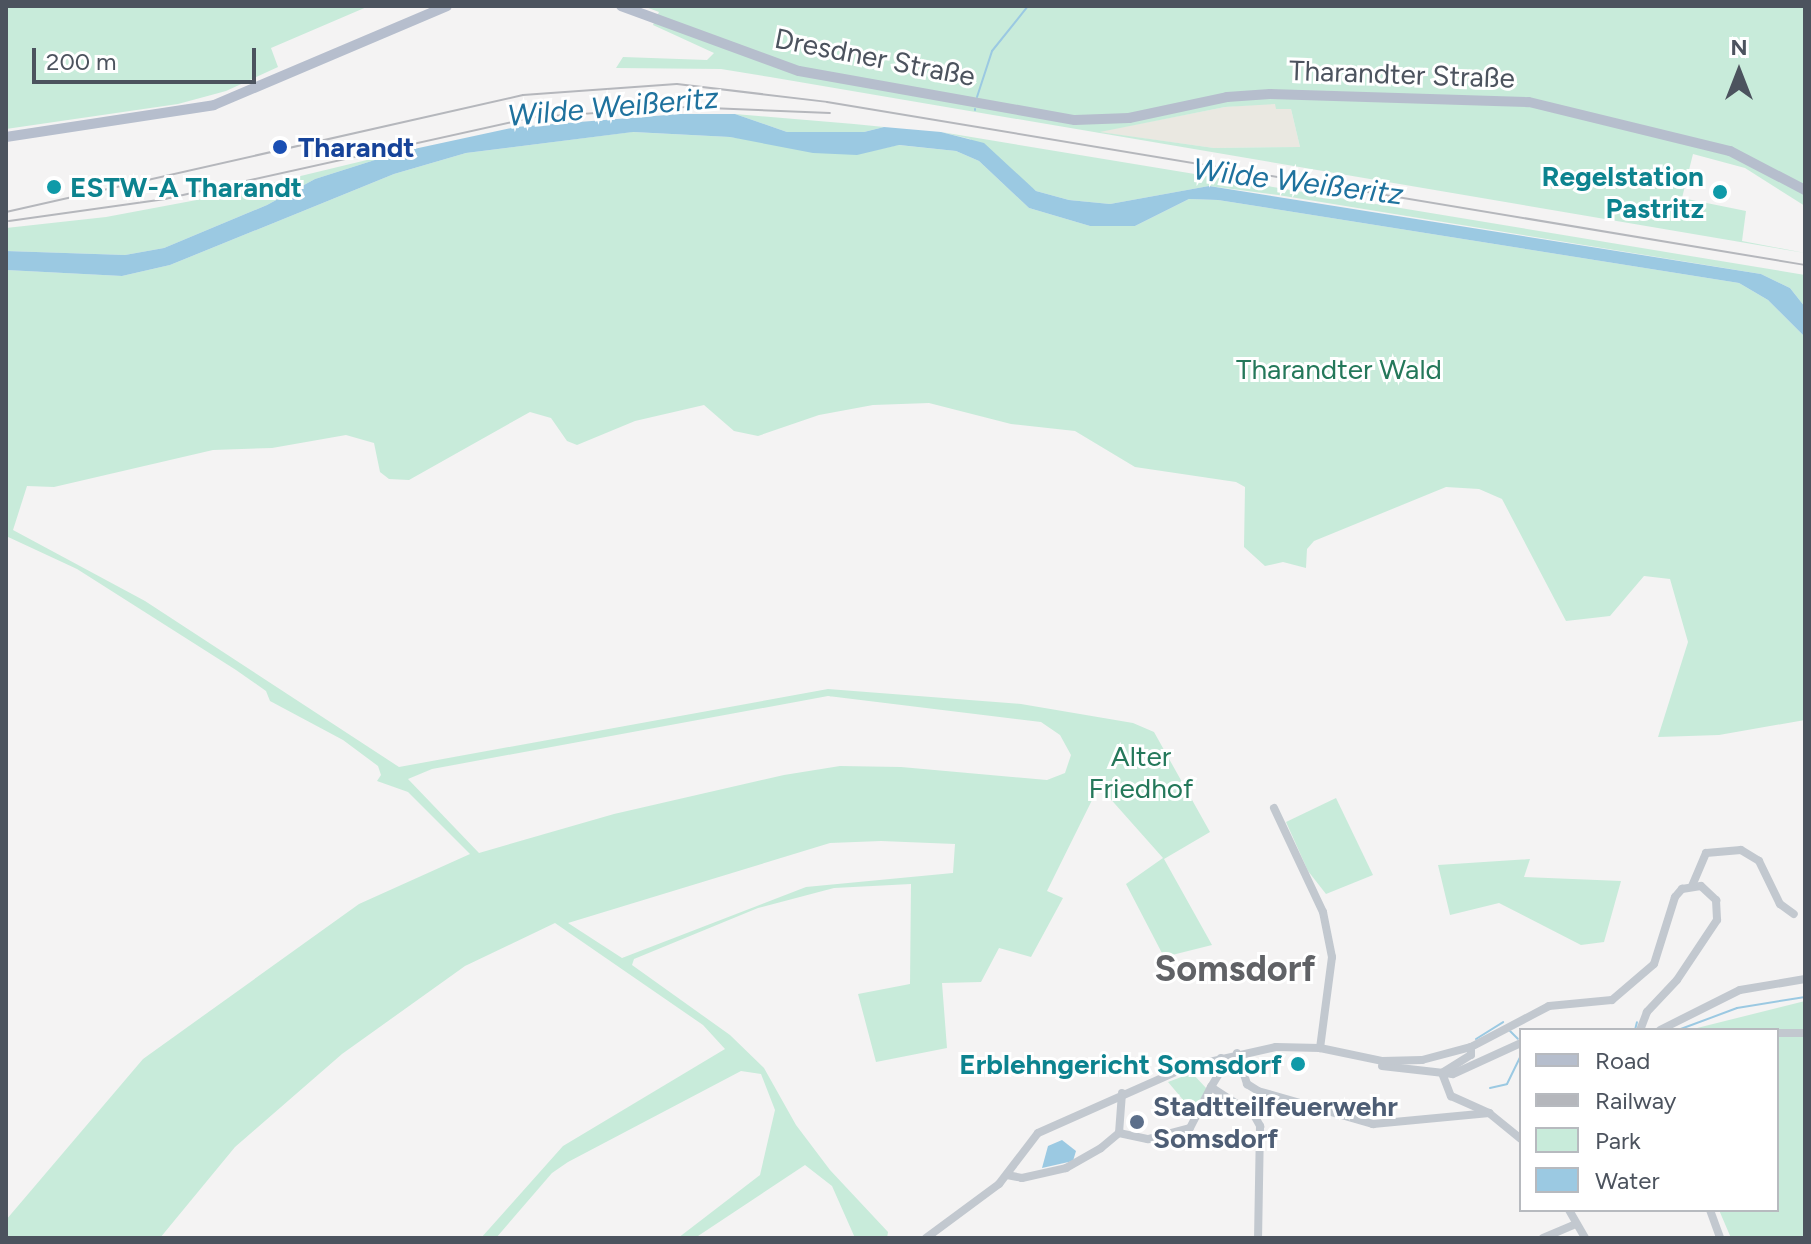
<!DOCTYPE html>
<html>
<head>
<meta charset="utf-8">
<style>
  body { margin:0 }
  #map { position:relative; width:1811px; height:1244px; overflow:hidden; background:#f4f3f3; font-family:Figtree,sans-serif }
  div>[style] { position:absolute }
  [style*='--x'] { left:calc(var(--x)*1px); top:calc(var(--y)*1px); width:calc(var(--w)*1px); rotate:calc(var(--a)*1deg) }
  .commercial>* { inset:0; background:#eae8e1 }
  .green>* { inset:0; background:#c8ebda }
  .water>* { inset:0; background:#9bc9e2 }
  .stream>* { height:2px; margin:-1px; padding:0 1px; transform-origin:1px; border-radius:1px; background:#9bc9e2 }
  .minor>* { height:8px; margin:-4px; padding:0 4px; transform-origin:4px; border-radius:4px; background:#c2c8cf }
  .major>* { height:10px; margin:-5px; padding:0 5px; transform-origin:5px; border-radius:5px; background:#b6becd }
  .rail>* { height:2px; margin:-1px; padding:0 1px; transform-origin:1px; border-radius:1px; background:#b5b7bc }
  .dots>* { width:22px; height:22px; translate:-50% -50%; box-sizing:border-box; border:4px solid #fff; border-radius:50% }
  span { translate:-50% -50%; white-space:nowrap; text-align:center; line-height:1.15; -webkit-text-stroke:6px #fff; paint-order:stroke }
  .street-label { font-size:28px; color:#4c535e }
  .transit-label { font-size:28px; color:#164399; font-weight:700 }
  .left { translate:0 -50%; text-align:left }
  .culture-label { font-size:28px; color:#0d838f; font-weight:700 }
  .right { translate:-100% -50%; text-align:right }
  .park-label { font-size:28px; color:#24785a }
  .service-label { font-size:28px; color:#4e5e75; font-weight:700 }
  .water-label { font-size:30px; color:#1f729e; font-style:italic }
  .district-label { font-size:36px; color:#606266; font-weight:700 }
  .frame { position:absolute; inset:0; border:8px solid #4c535e; pointer-events:none }
  .legend { position:absolute; left:1519px; top:1028px; width:260px; height:184px; box-sizing:border-box; background:#fff; border:2px solid #b7babf; margin:0; padding:10px 14px; list-style:none; font-size:24px; color:#4c535e }
  .legend li { display:flex; align-items:center; gap:16px; height:40px }
  .legend b { width:40px; border:2px solid #b7babf }
  .north { position:absolute; left:1699px; top:32px; width:80px; height:80px; -webkit-text-stroke:6px #fff; paint-order:stroke; rotate:0deg; font-size:22px; font-weight:700; line-height:32px; text-align:center; color:#4c535e }
  .north::after { content:''; display:block; margin:auto; width:28px; height:36px; background:#4c535e; clip-path:polygon(50% 0,100% 100%,50% 72%,0 100%) }
  .scale { position:absolute; left:32px; top:48px; width:224px; height:36px; box-sizing:border-box; border:4px solid #4c535e; border-top:0; padding-left:10px; font-size:24px; line-height:28px; white-space:nowrap; color:#4c535e; -webkit-text-stroke:6px #fff; paint-order:stroke }
</style>
</head>
<body>
<div id="map">
  <div class="commercial">
    <div style="clip-path:polygon(1275px 103px,1291px 109px,1300px 147px,1214px 148px,1097px 132px,1225px 107px)"></div>
  </div>
  <div class="green">
    <div style="clip-path:polygon(6px 6px,369px 6px,271px 48px,278px 67px,226px 91px,178px 104px,6px 129px)"></div>
    <div style="clip-path:polygon(evenodd,643px 6px,1805px 6px,1805px 206px,1745px 168px,1693px 154px,1682px 198px,1746px 211px,1742px 241px,1805px 253px,770px 77px,721px 69px,616px 68px,623px 57px,707px 60px,714px 53px,653px 25px,659px 12px,643px 6px,1275px 104px,1276px 109px,1291px 109px,1300px 147px,1214px 148px,1100px 132px,1225px 107px,1275px 104px)"></div>
    <div style="clip-path:polygon(735px 114px,854px 124px,884px 127px,864px 132px,787px 132px)"></div>
    <div style="clip-path:polygon(evenodd,632px 132px,730px 137px,857px 154px,898px 145px,956px 151px,979px 161px,1029px 208px,1090px 226px,1135px 226px,1189px 199px,1218px 200px,1739px 283px,1768px 300px,1805px 337px,1805px 720px,1719px 735px,1658px 737px,1688px 642px,1670px 579px,1644px 576px,1610px 616px,1566px 621px,1502px 499px,1479px 489px,1446px 487px,1314px 541px,1307px 549px,1306px 568px,1283px 562px,1265px 566px,1244px 547px,1245px 487px,1236px 482px,1135px 467px,1075px 431px,1011px 424px,929px 403px,873px 405px,819px 415px,758px 436px,734px 431px,704px 405px,635px 421px,577px 445px,567px 441px,551px 418px,530px 412px,409px 480px,389px 479px,380px 472px,374px 443px,346px 435px,272px 448px,213px 450px,54px 487px,27px 486px,13px 530px,145px 601px,399px 767px,828px 689px,1021px 704px,1133px 723px,1154px 732px,1210px 832px,1164px 859px,1212px 945px,1164px 957px,1126px 884px,1163px 858px,1099px 786px,1047px 891px,1063px 898px,1031px 957px,999px 948px,981px 982px,942px 983px,947px 1048px,876px 1062px,858px 994px,910px 984px,911px 884px,834px 888px,758px 908px,634px 959px,632px 965px,730px 1035px,764px 1068px,796px 1125px,830px 1170px,888px 1232px,887px 1238px,855px 1238px,832px 1186px,805px 1165px,695px 1238px,678px 1238px,760px 1175px,775px 1110px,761px 1074px,741px 1071px,568px 1162px,552px 1173px,496px 1238px,481px 1238px,563px 1146px,725px 1049px,703px 1025px,555px 923px,465px 966px,342px 1054px,235px 1147px,160px 1238px,6px 1238px,6px 1220px,143px 1059px,359px 904px,470px 854px,408px 792px,377px 781px,381px 775px,378px 766px,343px 740px,270px 701px,266px 691px,236px 670px,77px 569px,6px 536px,6px 270px,122px 276px,170px 265px,394px 174px,466px 153px,632px 132px,828px 696px,1041px 722px,1060px 735px,1071px 755px,1065px 773px,1047px 780px,901px 767px,840px 766px,784px 775px,614px 814px,479px 853px,408px 779px,432px 769px,828px 696px,632px 132px,881px 841px,955px 844px,953px 873px,806px 887px,622px 958px,568px 923px,830px 843px,881px 841px)"></div>
    <div style="clip-path:polygon(941px 132px,1805px 275px,1805px 307px,1790px 288px,1761px 274px,1278px 195px,1209px 186px,1110px 204px,1069px 200px,1036px 191px,970px 139px)"></div>
    <div style="clip-path:polygon(400px 152px,315px 179px,267px 205px,164px 248px,125px 255px,6px 251px,6px 228px,106px 217px,218px 196px)"></div>
    <div style="clip-path:polygon(1336px 798px,1373px 875px,1326px 894px,1308px 871px,1286px 822px)"></div>
    <div style="clip-path:polygon(1530px 859px,1524px 877px,1621px 881px,1604px 942px,1581px 945px,1499px 903px,1450px 915px,1438px 865px)"></div>
    <div style="clip-path:polygon(1805px 1001px,1805px 1238px,1731px 1238px,1719px 1210px,1777px 1210px,1777px 1030px,1689px 1030px)"></div>
    <div style="clip-path:polygon(1192px 1073px,1207px 1089px,1195px 1114px,1168px 1082px)"></div>
  </div>
  <div class="water">
    <div style="clip-path:polygon(680px 114px,735px 114px,787px 132px,864px 132px,884px 127px,941px 132px,984px 143px,1036px 191px,1069px 200px,1110px 204px,1209px 186px,1761px 274px,1790px 288px,1805px 307px,1805px 337px,1768px 300px,1739px 283px,1218px 200px,1189px 199px,1135px 226px,1090px 226px,1029px 208px,979px 161px,956px 151px,899px 145px,857px 155px,813px 153px,730px 137px,633px 132px,466px 153px,394px 174px,170px 265px,122px 276px,6px 270px,6px 251px,125px 255px,164px 248px,267px 205px,315px 179px,400px 152px,516px 127px)"></div>
    <div style="clip-path:polygon(1062px 1140px,1076px 1151px,1073px 1161px,1042px 1168px,1048px 1146px)"></div>
  </div>
  <div class="stream">
    <div style="--x:977;--y:97;--w:48;--a:-71.9"></div>
    <div style="--x:992;--y:51;--w:58;--a:-51.3"></div>
    <div style="--x:975;--y:110;--w:1;--a:-90"></div>
    <div style="--x:1635;--y:1030;--w:8;--a:-76"></div>
    <div style="--x:1678;--y:1030;--w:63;--a:-20.4"></div>
    <div style="--x:1737;--y:1008;--w:69;--a:-9.2"></div>
    <div style="--x:1510;--y:1031;--w:11;--a:45"></div>
    <div style="--x:1476;--y:1039;--w:32;--a:-32"></div>
    <div style="--x:1490;--y:1088;--w:17;--a:-13"></div>
    <div style="--x:1507;--y:1084;--w:32;--a:-64"></div>
  </div>
  <div class="minor">
    <div style="--x:1274;--y:808;--w:115;--a:64.8"></div>
    <div style="--x:1323;--y:912;--w:46;--a:78.7"></div>
    <div style="--x:1332;--y:957;--w:92;--a:97.5"></div>
    <div style="--x:1692;--y:886;--w:36;--a:-67"></div>
    <div style="--x:1706;--y:853;--w:35;--a:-5"></div>
    <div style="--x:1741;--y:850;--w:21;--a:31"></div>
    <div style="--x:1759;--y:861;--w:48;--a:64"></div>
    <div style="--x:1780;--y:904;--w:17;--a:36"></div>
    <div style="--x:1660;--y:1030;--w:89;--a:-26.6"></div>
    <div style="--x:1740;--y:990;--w:66;--a:-9.6"></div>
    <div style="--x:1777;--y:1033;--w:28;--a:0"></div>
    <div style="--x:1237;--y:1053;--w:33;--a:72"></div>
    <div style="--x:1247;--y:1084;--w:13;--a:32"></div>
    <div style="--x:1258;--y:1091;--w:120;--a:16"></div>
    <div style="--x:1373;--y:1124;--w:117;--a:-5.4"></div>
    <div style="--x:1221;--y:1058;--w:9;--a:77"></div>
    <div style="--x:1223;--y:1067;--w:23;--a:121"></div>
    <div style="--x:1211;--y:1087;--w:51;--a:33.1"></div>
    <div style="--x:1254;--y:1115;--w:13;--a:61"></div>
    <div style="--x:1260;--y:1126;--w:112;--a:91"></div>
    <div style="--x:1382;--y:1066;--w:71;--a:6.4"></div>
    <div style="--x:1453;--y:1074;--w:75;--a:-24.5"></div>
    <div style="--x:1442;--y:1073;--w:25;--a:69"></div>
    <div style="--x:1451;--y:1096;--w:42;--a:24.1"></div>
    <div style="--x:1489;--y:1113;--w:41;--a:39.1"></div>
    <div style="--x:1442;--y:1073;--w:34;--a:-32"></div>
    <div style="--x:1471;--y:1055;--w:8;--a:-90"></div>
    <div style="--x:1119;--y:1133;--w:30;--a:12"></div>
    <div style="--x:1148;--y:1139;--w:43;--a:-14.7"></div>
    <div style="--x:1190;--y:1128;--w:46;--a:-62.9"></div>
    <div style="--x:1007;--y:1175;--w:15;--a:11"></div>
    <div style="--x:1022;--y:1178;--w:45;--a:-12.8"></div>
    <div style="--x:1066;--y:1168;--w:40;--a:-29.7"></div>
    <div style="--x:1101;--y:1148;--w:23;--a:-40"></div>
    <div style="--x:1119;--y:1133;--w:40;--a:-85.7"></div>
    <div style="--x:1569;--y:1210;--w:32;--a:60"></div>
    <div style="--x:1710;--y:1210;--w:30;--a:70"></div>
    <div style="--x:926;--y:1238;--w:91;--a:-36.5"></div>
    <div style="--x:999;--y:1184;--w:64;--a:-52.6"></div>
    <div style="--x:1038;--y:1133;--w:163;--a:-23.9"></div>
    <div style="--x:1187;--y:1067;--w:91;--a:-12.7"></div>
    <div style="--x:1276;--y:1047;--w:44;--a:1.3"></div>
    <div style="--x:1320;--y:1048;--w:63;--a:11.8"></div>
    <div style="--x:1382;--y:1061;--w:40;--a:-1.4"></div>
    <div style="--x:1422;--y:1060;--w:51;--a:-14.9"></div>
    <div style="--x:1471;--y:1047;--w:88;--a:-27.7"></div>
    <div style="--x:1549;--y:1006;--w:63;--a:-5.4"></div>
    <div style="--x:1612;--y:1000;--w:55;--a:-40.6"></div>
    <div style="--x:1654;--y:964;--w:70;--a:-72.6"></div>
    <div style="--x:1675;--y:897;--w:11;--a:-49"></div>
    <div style="--x:1682;--y:889;--w:19;--a:-9"></div>
    <div style="--x:1701;--y:886;--w:21;--a:43"></div>
    <div style="--x:1716;--y:900;--w:20;--a:87"></div>
    <div style="--x:1717;--y:920;--w:72;--a:123.7"></div>
    <div style="--x:1677;--y:980;--w:44;--a:133.2"></div>
    <div style="--x:1647;--y:1012;--w:19;--a:111"></div>
    <div style="--x:1543;--y:1238;--w:36;--a:-23"></div>
  </div>
  <div class="major">
    <div style="--x:621;--y:6;--w:189;--a:20.1"></div>
    <div style="--x:799;--y:71;--w:280;--a:10.1"></div>
    <div style="--x:1075;--y:120;--w:54;--a:-2.1"></div>
    <div style="--x:1129;--y:118;--w:100;--a:-12.1"></div>
    <div style="--x:1227;--y:97;--w:43;--a:-4"></div>
    <div style="--x:1270;--y:94;--w:259;--a:1.8"></div>
    <div style="--x:1529;--y:102;--w:207;--a:13.7"></div>
    <div style="--x:1730;--y:151;--w:85;--a:27.5"></div>
    <div style="--x:6;--y:137;--w:210;--a:-8.7"></div>
    <div style="--x:214;--y:105;--w:253;--a:-23"></div>
  </div>
  <div class="rail">
    <div style="--x:6;--y:212;--w:530;--a:-12.75"></div>
    <div style="--x:523;--y:95;--w:154;--a:-4.1"></div>
    <div style="--x:677;--y:84;--w:151;--a:6.8"></div>
    <div style="--x:827;--y:102;--w:991;--a:9.46"></div>
    <div style="--x:9;--y:221;--w:158;--a:-8"></div>
    <div style="--x:165;--y:199;--w:380;--a:-12.5"></div>
    <div style="--x:536;--y:117;--w:149;--a:-3.8"></div>
    <div style="--x:685;--y:107;--w:145;--a:2.4"></div>
  </div>
  <div class="dots">
    <div style="left:280px;top:147px;background:#1a4fb4"></div>
    <div style="left:54px;top:187px;background:#0f9aa8"></div>
    <div style="left:1720px;top:192px;background:#0f9aa8"></div>
    <div style="left:1298px;top:1064px;background:#0f9aa8"></div>
    <div style="left:1137px;top:1122px;background:#5c6f8a"></div>
  </div>
  <div class="street-label">
    <span style="left:875px;top:57px;rotate:11deg">Dresdner Straße</span>
    <span style="left:1402px;top:74px;rotate:2deg">Tharandter Straße</span>
  </div>
  <div class="transit-label">
    <span class="left" style="left:298px;top:147px">Tharandt</span>
  </div>
  <div class="culture-label">
    <span class="right" style="left:1704px;top:192px">Regelstation<br>Pastritz</span>
    <span class="left" style="left:70px;top:187px">ESTW-A Tharandt</span>
    <span class="right" style="left:1282px;top:1064px">Erblehngericht Somsdorf</span>
  </div>
  <div class="park-label">
    <span style="left:1339px;top:369px">Tharandter Wald</span>
    <span style="left:1141px;top:772px">Alter<br>Friedhof</span>
  </div>
  <div class="service-label">
    <span class="left" style="left:1153px;top:1122px">Stadtteilfeuerwehr<br>Somsdorf</span>
  </div>
  <div class="water-label">
    <span style="left:613px;top:107px;rotate:-5deg">Wilde Weißeritz</span>
    <span style="left:1298px;top:182px;rotate:7deg">Wilde Weißeritz</span>
  </div>
  <div class="district-label">
    <span style="left:1235px;top:969px">Somsdorf</span>
  </div>
  <div class="frame"></div>
  <ul class="legend">
  <li><b style="height:10px;background:#b6becd"></b>Road</li>
  <li><b style="height:10px;background:#b5b7bc"></b>Railway</li>
  <li><b style="height:22px;background:#c8ebda"></b>Park</li>
  <li><b style="height:22px;background:#9bc9e2"></b>Water</li>
  </ul>
  <div class="north">N</div>
  <div class="scale">200 m</div>
</div>
</body>
</html>
